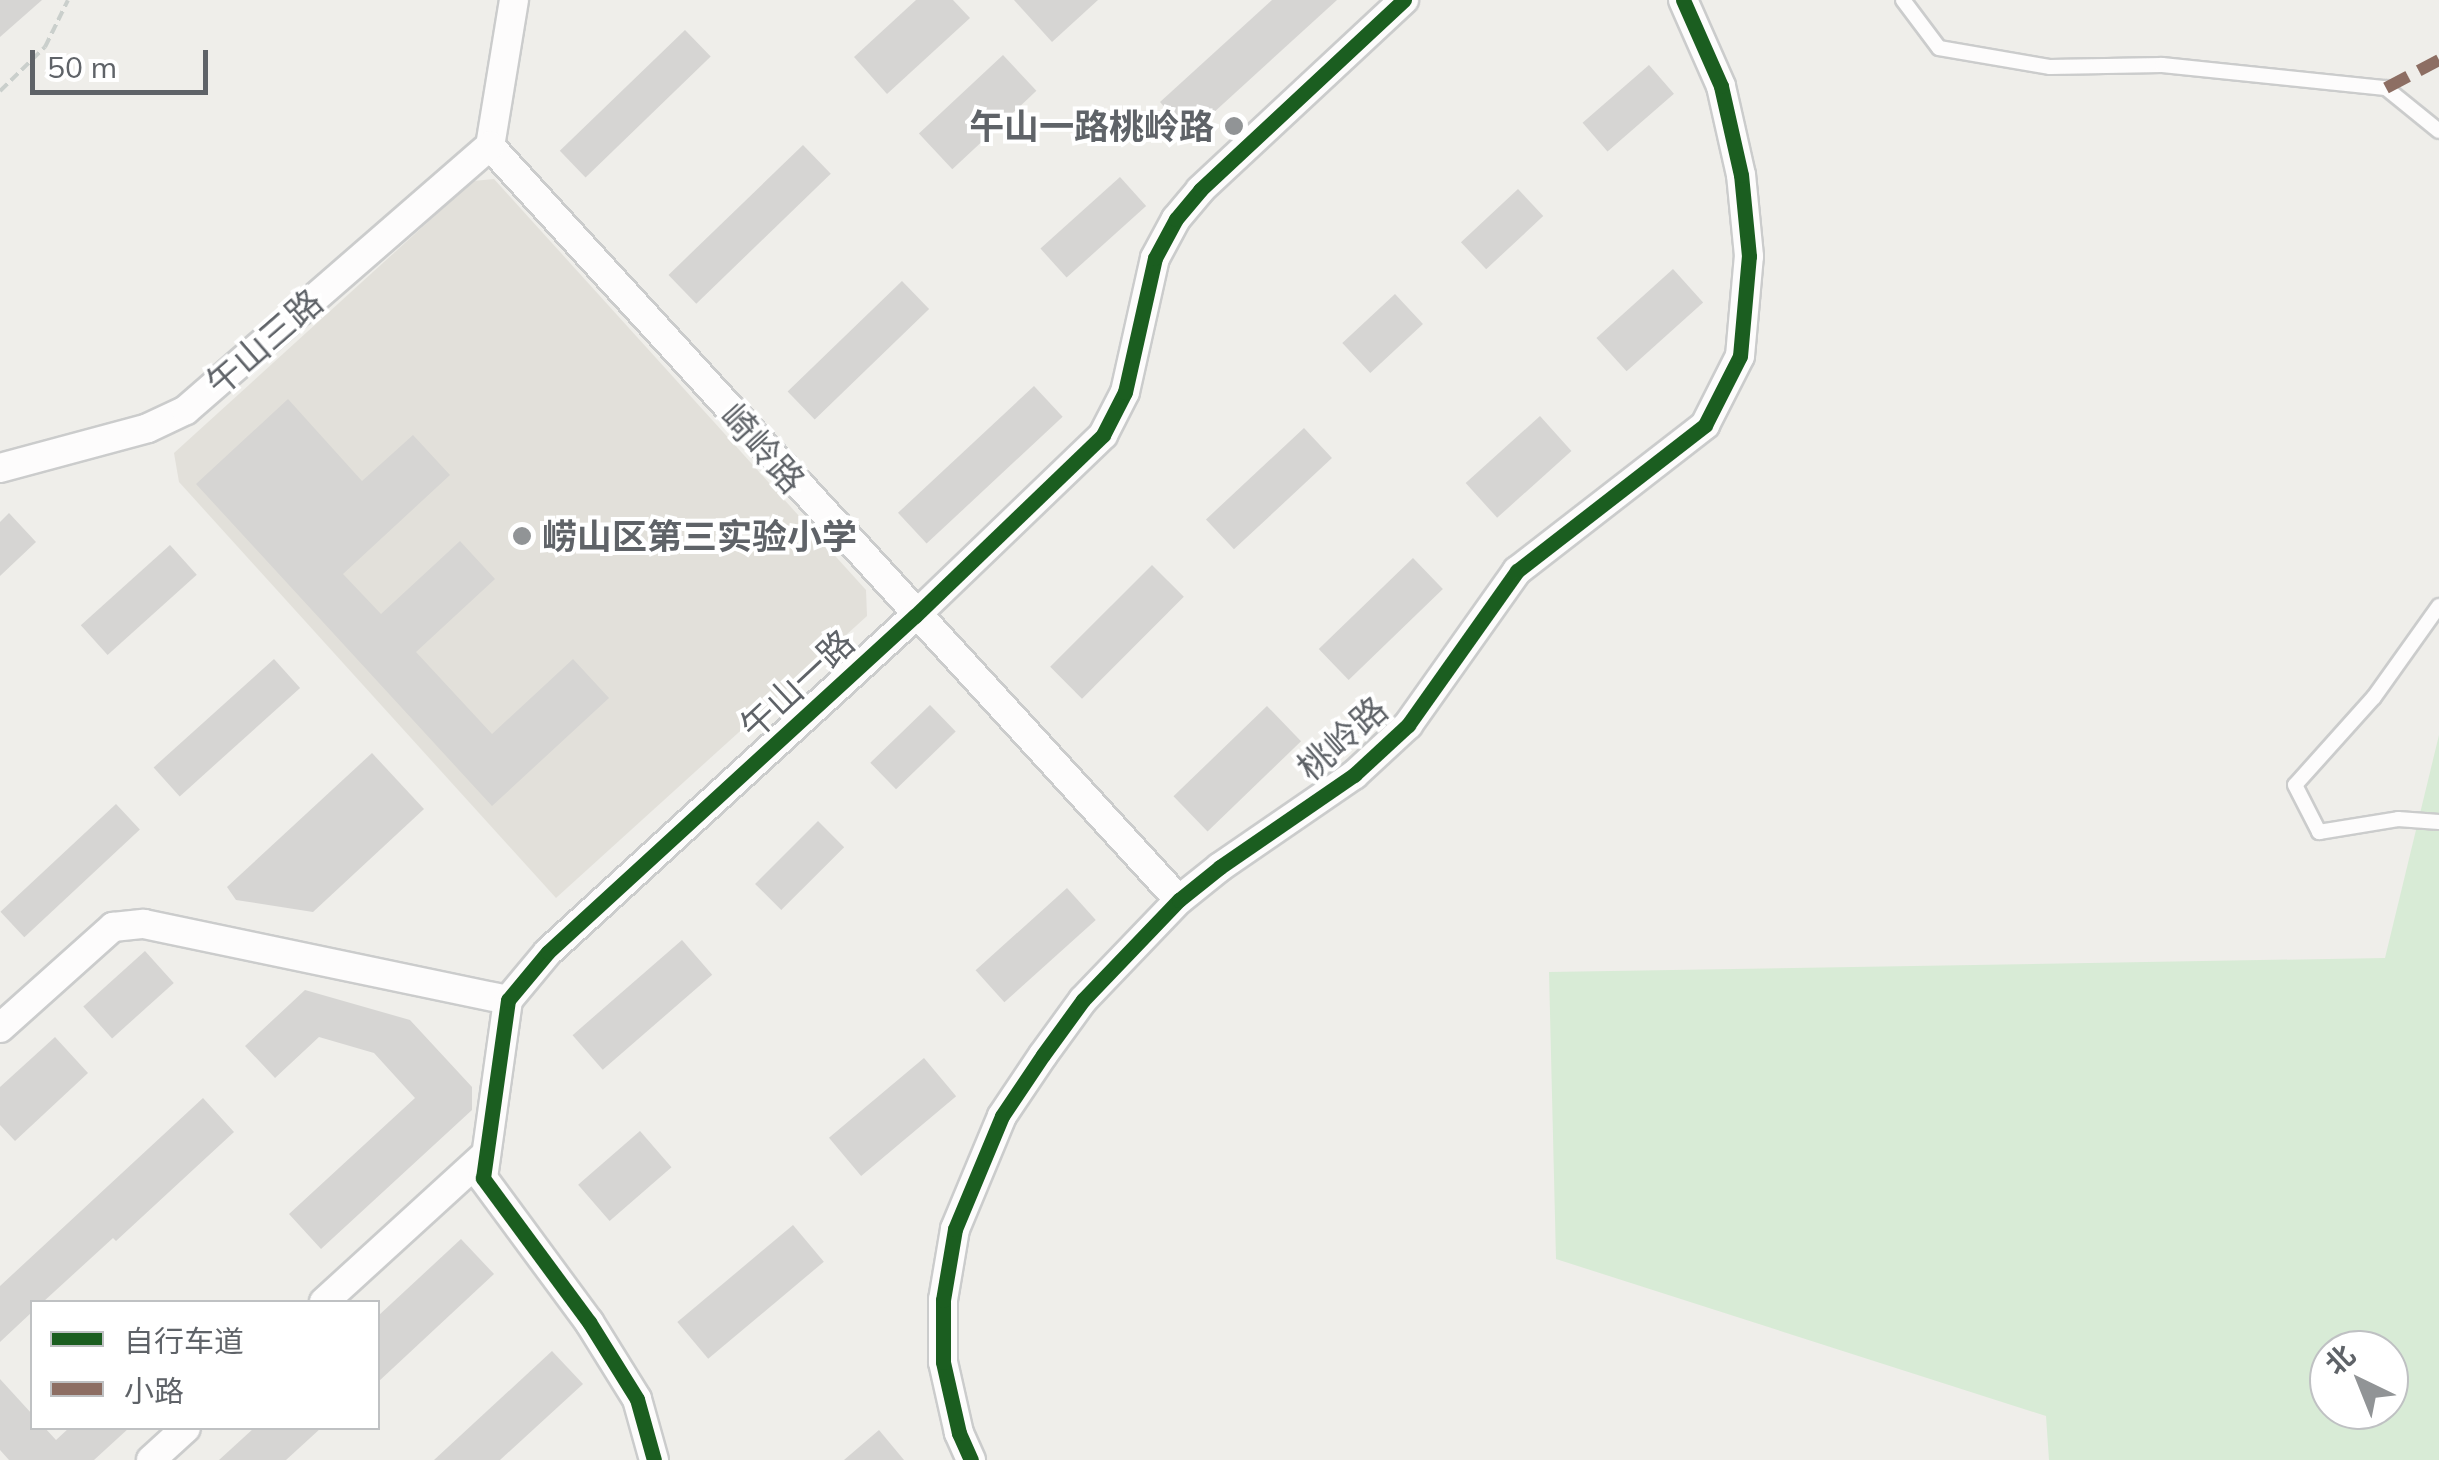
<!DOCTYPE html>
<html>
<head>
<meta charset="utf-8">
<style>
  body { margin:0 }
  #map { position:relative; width:2439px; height:1460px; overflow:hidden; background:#efeeea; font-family:Mulish,"Noto Sans SC",sans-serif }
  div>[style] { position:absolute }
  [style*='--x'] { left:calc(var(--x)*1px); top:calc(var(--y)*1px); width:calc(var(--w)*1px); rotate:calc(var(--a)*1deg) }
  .education>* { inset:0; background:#e2e0da }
  .green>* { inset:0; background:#d8ebd6 }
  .building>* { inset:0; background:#d6d5d3; transform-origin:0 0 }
  .path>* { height:4px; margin-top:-2px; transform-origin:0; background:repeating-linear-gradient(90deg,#cacfcc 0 10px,transparent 0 15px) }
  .roads { filter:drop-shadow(2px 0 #cbcccc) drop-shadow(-2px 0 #cbcccc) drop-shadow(0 2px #cbcccc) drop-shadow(0 -2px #cbcccc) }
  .lane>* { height:14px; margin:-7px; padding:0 7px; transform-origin:7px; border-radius:7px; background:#fdfcfc }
  .street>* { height:28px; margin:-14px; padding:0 14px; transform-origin:14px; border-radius:14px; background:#fdfcfc }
  .quiet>* { height:12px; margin-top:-6px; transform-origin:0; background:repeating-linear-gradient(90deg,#8d6e63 0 25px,transparent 0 37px) }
  .cycleway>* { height:15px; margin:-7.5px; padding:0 7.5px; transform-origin:7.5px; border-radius:7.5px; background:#1b5e20 }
  .dots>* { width:28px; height:28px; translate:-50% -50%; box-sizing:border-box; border:5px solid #fff; border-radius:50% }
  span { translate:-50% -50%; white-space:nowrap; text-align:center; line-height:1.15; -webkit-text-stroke:8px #fff; paint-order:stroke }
  .poi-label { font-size:35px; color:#5f6368; font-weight:700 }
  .right { translate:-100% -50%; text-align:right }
  .left { translate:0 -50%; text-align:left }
  .street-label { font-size:35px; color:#5f6368 }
  .legend { position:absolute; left:30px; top:1300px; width:350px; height:130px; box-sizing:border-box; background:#fff; border:2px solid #bfc1c3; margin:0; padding:12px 18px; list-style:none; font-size:30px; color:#5f6368 }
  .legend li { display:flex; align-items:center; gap:20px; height:50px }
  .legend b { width:50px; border:2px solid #bfc1c3 }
  .north { position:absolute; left:2309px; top:1330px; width:100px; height:100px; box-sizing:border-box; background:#fff; border:2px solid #bfc1c3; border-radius:50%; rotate:317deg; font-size:28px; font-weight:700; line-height:40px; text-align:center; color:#5f6368 }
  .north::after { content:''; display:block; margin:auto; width:35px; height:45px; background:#919496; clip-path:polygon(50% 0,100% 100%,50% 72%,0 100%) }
  .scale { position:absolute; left:30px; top:50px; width:178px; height:45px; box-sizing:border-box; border:5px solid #5f6368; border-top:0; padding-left:12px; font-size:30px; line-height:35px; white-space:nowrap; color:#5f6368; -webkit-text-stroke:8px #fff; paint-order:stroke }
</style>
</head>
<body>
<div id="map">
  <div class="education">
    <div style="clip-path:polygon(494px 179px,866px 590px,867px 616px,556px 898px,179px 482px,174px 453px,473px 181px)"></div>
  </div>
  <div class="green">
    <div style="clip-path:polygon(evenodd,2439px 735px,2439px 1460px,2049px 1460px,2046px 1416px,1556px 1259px,1549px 972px,2385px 958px,2439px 735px,2329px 1350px,2389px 1350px,2389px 1410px,2329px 1410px,2329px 1350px)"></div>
  </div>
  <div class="building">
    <div style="clip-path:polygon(0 0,42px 0,0 37px)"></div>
    <div style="clip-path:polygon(916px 0,953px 0,970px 18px,887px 94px,854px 57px)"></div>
    <div style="clip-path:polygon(1014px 0,1098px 0,1052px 42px)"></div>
    <div style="clip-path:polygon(1272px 0,1337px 0,1189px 135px,1160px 102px)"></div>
    <div style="left:685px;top:30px;width:37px;height:174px;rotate:46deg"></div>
    <div style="left:1003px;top:55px;width:49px;height:115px;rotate:47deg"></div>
    <div style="left:1649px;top:65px;width:38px;height:88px;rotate:49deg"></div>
    <div style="left:803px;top:145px;width:40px;height:187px;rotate:46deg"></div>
    <div style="left:1120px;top:177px;width:39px;height:107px;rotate:48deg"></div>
    <div style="left:1518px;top:189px;width:37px;height:78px;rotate:47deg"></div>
    <div style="left:1673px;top:269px;width:45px;height:103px;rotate:48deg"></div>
    <div style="left:902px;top:281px;width:39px;height:159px;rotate:46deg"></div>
    <div style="left:1395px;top:294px;width:41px;height:72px;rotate:47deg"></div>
    <div style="left:1034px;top:386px;width:42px;height:186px;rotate:47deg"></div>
    <div style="clip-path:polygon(288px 399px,362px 481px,413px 435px,450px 475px,343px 574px,381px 614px,460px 541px,495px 579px,416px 652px,492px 734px,573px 659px,609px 698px,492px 806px,196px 484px)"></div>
    <div style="left:1540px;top:416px;width:47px;height:100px;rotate:48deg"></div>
    <div style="left:1304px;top:428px;width:41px;height:134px;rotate:47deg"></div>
    <div style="clip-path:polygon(9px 513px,36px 542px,0 576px,0 522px)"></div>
    <div style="left:170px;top:545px;width:40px;height:120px;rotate:48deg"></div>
    <div style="left:1413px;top:558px;width:43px;height:131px;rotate:46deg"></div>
    <div style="left:1152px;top:565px;width:45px;height:144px;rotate:45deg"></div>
    <div style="left:274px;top:659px;width:39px;height:162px;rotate:48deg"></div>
    <div style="left:930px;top:705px;width:37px;height:83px;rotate:46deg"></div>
    <div style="left:1267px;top:706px;width:49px;height:130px;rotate:46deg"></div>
    <div style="clip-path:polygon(372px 753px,424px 809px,313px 912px,236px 900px,227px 887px)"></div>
    <div style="left:116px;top:804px;width:35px;height:158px;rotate:47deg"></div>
    <div style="left:818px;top:821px;width:37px;height:89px;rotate:45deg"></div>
    <div style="left:1067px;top:888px;width:43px;height:123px;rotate:48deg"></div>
    <div style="left:682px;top:940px;width:46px;height:145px;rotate:49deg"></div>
    <div style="left:145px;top:951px;width:43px;height:83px;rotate:48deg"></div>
    <div style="clip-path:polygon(305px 990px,410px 1020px,472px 1087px,472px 1110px,321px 1249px,289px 1214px,415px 1098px,374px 1053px,319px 1037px,275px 1078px,245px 1046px)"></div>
    <div style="clip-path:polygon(55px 1037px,88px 1073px,15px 1141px,0 1125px,0 1087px)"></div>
    <div style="left:924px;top:1058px;width:50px;height:124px;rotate:50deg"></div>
    <div style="clip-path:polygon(203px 1098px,234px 1132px,116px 1241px,113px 1238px,43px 1302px,32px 1302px,32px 1312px,0 1342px,0 1286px)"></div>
    <div style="left:640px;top:1131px;width:48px;height:82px;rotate:49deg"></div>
    <div style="left:793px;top:1225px;width:48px;height:151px;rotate:50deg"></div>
    <div style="clip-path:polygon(461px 1239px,494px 1274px,378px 1382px,378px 1316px)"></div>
    <div style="clip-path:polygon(552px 1351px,583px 1384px,500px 1460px,434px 1460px)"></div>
    <div style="clip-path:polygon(0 1379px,32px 1414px,32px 1428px,45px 1428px,56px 1440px,69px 1428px,129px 1428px,94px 1460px,9px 1460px,0 1450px)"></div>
    <div style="clip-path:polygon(254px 1428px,321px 1428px,286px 1460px,219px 1460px)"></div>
    <div style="clip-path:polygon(879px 1430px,904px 1460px,844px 1460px)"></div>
  </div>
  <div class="path">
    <div style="--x:0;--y:91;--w:63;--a:-44.4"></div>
    <div style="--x:45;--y:47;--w:52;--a:-63.9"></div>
  </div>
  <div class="roads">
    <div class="lane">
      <div style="--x:1903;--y:0;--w:60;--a:53.1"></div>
      <div style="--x:1939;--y:48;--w:113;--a:9.7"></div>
      <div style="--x:2050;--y:67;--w:112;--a:-1"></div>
      <div style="--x:2162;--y:65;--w:225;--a:5.9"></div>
      <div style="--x:2386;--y:88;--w:68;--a:39.1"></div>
      <div style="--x:2439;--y:606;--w:112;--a:125.5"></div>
      <div style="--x:2374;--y:697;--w:118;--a:131.9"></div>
      <div style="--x:2295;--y:785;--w:53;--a:62.9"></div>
      <div style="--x:2319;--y:832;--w:80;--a:-9.3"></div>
      <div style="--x:2398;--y:819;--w:41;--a:4.2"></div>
    </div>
    <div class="street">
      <div style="--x:514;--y:0;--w:148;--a:99.3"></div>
      <div style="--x:490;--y:146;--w:1021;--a:47.58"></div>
      <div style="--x:0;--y:468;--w:153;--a:-15.1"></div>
      <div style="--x:148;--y:428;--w:42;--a:-25.3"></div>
      <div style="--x:186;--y:410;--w:403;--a:-41"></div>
      <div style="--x:0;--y:1028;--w:152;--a:-41.8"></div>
      <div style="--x:113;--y:927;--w:31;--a:-6"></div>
      <div style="--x:144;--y:924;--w:372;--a:11.8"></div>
      <div style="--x:324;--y:1302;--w:219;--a:-42.4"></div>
      <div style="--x:151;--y:1460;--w:47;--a:-42.4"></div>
      <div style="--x:654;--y:1460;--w:63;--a:-105.6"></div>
      <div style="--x:637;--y:1399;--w:91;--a:-121.9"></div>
      <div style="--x:589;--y:1322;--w:179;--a:-126.4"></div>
      <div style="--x:483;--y:1178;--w:180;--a:-82"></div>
      <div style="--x:508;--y:1000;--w:62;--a:-50.2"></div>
      <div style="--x:548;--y:952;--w:498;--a:-42.5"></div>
      <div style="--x:915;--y:616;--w:261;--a:-43.9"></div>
      <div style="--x:1103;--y:435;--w:48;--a:-62.9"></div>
      <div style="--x:1125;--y:392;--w:137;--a:-77.4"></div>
      <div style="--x:1155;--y:258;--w:44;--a:-61.7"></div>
      <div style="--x:1176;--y:219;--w:38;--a:-50"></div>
      <div style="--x:1200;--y:190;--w:279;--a:-43"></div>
      <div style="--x:971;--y:1460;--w:30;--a:-114"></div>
      <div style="--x:959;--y:1433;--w:73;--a:-102.7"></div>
      <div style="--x:943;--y:1362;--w:62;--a:-90"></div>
      <div style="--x:943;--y:1300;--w:72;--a:-80.4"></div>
      <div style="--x:955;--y:1229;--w:122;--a:-67.4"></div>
      <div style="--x:1002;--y:1116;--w:73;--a:-56.1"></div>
      <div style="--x:1043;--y:1055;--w:68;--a:-54"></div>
      <div style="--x:1083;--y:1000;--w:139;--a:-46.2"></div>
      <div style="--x:1179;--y:900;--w:53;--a:-38.8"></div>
      <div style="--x:1220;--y:867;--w:163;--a:-34.5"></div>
      <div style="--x:1354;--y:775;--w:74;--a:-42.8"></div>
      <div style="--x:1408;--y:725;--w:189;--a:-54.7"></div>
      <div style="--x:1517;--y:571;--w:238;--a:-37.8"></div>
      <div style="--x:1705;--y:425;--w:77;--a:-63.1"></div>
      <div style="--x:1740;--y:356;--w:100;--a:-84.9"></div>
      <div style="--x:1749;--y:256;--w:81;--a:-95.6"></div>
      <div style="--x:1741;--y:175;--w:91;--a:-102.7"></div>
      <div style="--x:1721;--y:86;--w:94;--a:-113.8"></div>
    </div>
  </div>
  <div class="quiet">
    <div style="--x:2386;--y:88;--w:60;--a:-27.8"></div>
  </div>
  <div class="cycleway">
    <div style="--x:654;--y:1460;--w:63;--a:-105.6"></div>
    <div style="--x:637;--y:1399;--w:91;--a:-121.9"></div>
    <div style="--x:589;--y:1322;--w:179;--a:-126.4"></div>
    <div style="--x:483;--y:1178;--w:180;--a:-82"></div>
    <div style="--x:508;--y:1000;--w:62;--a:-50.2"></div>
    <div style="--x:548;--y:952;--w:498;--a:-42.5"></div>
    <div style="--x:915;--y:616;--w:261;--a:-43.9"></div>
    <div style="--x:1103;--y:435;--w:48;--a:-62.9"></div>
    <div style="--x:1125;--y:392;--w:137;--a:-77.4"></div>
    <div style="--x:1155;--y:258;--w:44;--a:-61.7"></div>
    <div style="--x:1176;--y:219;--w:38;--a:-50"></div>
    <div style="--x:1200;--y:190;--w:279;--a:-43"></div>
    <div style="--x:971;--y:1460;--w:30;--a:-114"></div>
    <div style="--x:959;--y:1433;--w:73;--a:-102.7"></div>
    <div style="--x:943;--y:1362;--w:62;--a:-90"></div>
    <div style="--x:943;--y:1300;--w:72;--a:-80.4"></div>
    <div style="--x:955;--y:1229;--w:122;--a:-67.4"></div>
    <div style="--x:1002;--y:1116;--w:73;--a:-56.1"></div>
    <div style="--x:1043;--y:1055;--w:68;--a:-54"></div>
    <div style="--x:1083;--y:1000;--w:139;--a:-46.2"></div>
    <div style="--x:1179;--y:900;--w:53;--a:-38.8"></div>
    <div style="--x:1220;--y:867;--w:163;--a:-34.5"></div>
    <div style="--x:1354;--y:775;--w:74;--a:-42.8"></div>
    <div style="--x:1408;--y:725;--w:189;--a:-54.7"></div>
    <div style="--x:1517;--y:571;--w:238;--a:-37.8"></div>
    <div style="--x:1705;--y:425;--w:77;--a:-63.1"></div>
    <div style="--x:1740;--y:356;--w:100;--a:-84.9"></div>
    <div style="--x:1749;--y:256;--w:81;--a:-95.6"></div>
    <div style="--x:1741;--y:175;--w:91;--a:-102.7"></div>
    <div style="--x:1721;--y:86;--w:94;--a:-113.8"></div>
  </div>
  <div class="dots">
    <div style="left:1234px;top:126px;background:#919496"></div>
    <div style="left:522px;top:536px;background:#919496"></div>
  </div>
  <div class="poi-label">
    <span class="right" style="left:1214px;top:126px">午山一路桃岭路</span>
    <span class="left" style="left:542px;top:536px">崂山区第三实验小学</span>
  </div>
  <div class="street-label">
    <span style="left:264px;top:342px;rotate:-41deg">午山三路</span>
    <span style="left:763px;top:448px;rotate:48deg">崎岭路</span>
    <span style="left:797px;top:684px;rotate:-43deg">午山一路</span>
    <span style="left:1342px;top:738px;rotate:-41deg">桃岭路</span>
  </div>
  <ul class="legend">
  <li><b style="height:12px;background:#1b5e20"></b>自行车道</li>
  <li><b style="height:12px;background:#8d6e63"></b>小路</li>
  </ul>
  <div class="north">北</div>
  <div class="scale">50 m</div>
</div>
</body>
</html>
